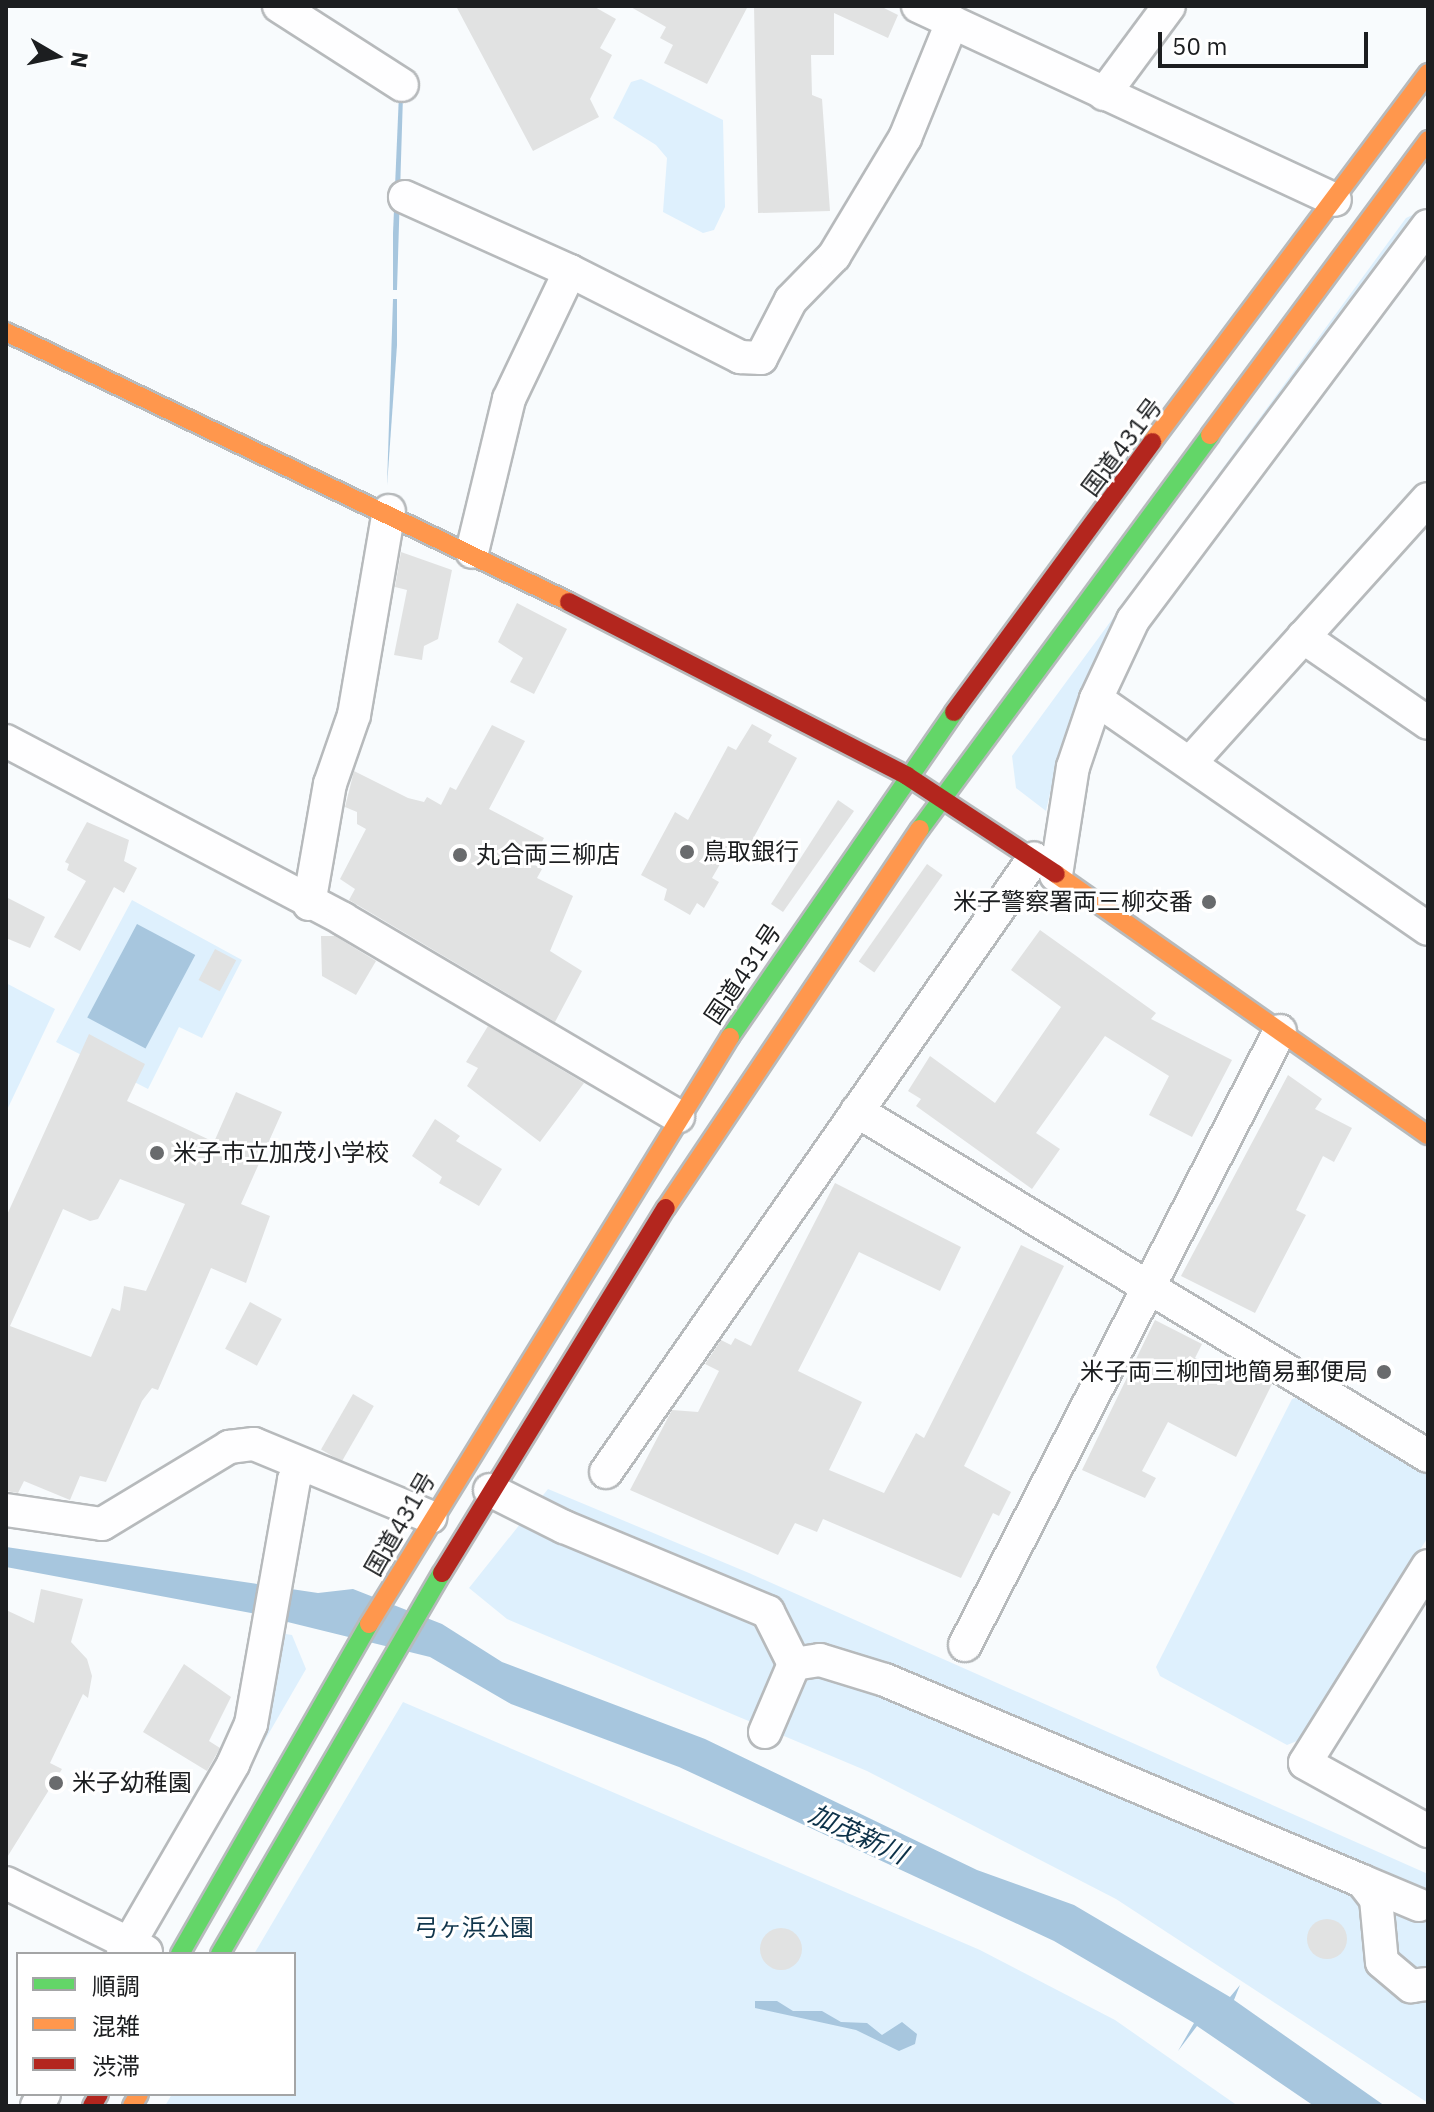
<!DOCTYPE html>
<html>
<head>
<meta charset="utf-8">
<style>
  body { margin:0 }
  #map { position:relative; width:1434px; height:2112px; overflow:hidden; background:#f8fbfd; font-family:"IBM Plex Sans","Noto Sans JP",sans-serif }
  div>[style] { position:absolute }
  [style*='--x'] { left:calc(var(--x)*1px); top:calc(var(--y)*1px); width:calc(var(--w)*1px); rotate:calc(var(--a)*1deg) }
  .green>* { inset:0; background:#def0fd }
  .water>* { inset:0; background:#a7c6de; transform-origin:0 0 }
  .building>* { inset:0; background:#e1e2e2; transform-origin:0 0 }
  .round { border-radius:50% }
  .roads { filter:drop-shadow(2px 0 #b7babc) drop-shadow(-2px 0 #b7babc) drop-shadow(0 2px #b7babc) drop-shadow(0 -2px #b7babc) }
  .street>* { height:32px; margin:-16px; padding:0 16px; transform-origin:16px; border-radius:16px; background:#fefeff }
  .fast>* { height:18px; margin:-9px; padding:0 9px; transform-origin:9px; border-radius:9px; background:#63d668 }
  .slow>* { height:18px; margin:-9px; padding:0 9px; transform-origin:9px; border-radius:9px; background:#ff974d }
  .jam>* { height:18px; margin:-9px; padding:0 9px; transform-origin:9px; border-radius:9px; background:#b3261e }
  .dots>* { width:22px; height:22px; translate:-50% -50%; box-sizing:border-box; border:4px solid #fff; border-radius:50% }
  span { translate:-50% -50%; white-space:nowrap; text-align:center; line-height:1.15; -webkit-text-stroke:6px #fff; paint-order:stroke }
  .street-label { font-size:24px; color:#1c1e20 }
  .poi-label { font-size:24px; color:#1c1e20 }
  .left { translate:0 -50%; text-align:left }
  .right { translate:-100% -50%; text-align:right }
  .park-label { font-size:24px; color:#11364c }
  .water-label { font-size:26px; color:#0d3249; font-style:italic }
  .frame { position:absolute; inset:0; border:8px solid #1c1e20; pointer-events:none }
  .legend { position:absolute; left:16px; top:1952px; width:280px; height:144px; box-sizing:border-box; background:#fff; border:2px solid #a4a5a6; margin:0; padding:10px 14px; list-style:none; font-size:24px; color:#1c1e20 }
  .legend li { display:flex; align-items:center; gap:16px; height:40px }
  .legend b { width:40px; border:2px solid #a4a5a6 }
  .north { position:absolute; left:16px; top:16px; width:80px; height:80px; -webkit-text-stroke:6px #fff; paint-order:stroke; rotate:99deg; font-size:22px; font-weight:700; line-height:32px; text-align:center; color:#1c1e20 }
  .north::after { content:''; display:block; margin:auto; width:28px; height:36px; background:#1c1e20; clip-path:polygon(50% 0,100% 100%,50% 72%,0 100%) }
  .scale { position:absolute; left:1158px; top:32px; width:210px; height:36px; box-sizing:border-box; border:4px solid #1c1e20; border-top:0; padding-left:10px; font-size:24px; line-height:28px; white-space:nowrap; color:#1c1e20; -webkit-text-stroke:6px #fff; paint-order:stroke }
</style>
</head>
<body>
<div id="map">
  <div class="green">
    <div style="clip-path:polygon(641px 79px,723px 120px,725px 207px,714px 230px,703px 233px,663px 212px,667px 158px,656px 145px,613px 118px,631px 82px)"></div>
    <div style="clip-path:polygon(1425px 209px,1106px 645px,1088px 677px,1057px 763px,1046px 811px,1016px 788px,1012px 756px,1406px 218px)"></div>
    <div style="clip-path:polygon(132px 900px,242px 960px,202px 1038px,179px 1027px,148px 1089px,56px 1042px)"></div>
    <div style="clip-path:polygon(6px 983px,55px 1009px,6px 1112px)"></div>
    <div style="clip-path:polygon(1305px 1395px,1428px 1470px,1428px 1537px,1302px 1739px,1287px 1745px,1160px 1676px,1156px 1667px,1292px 1399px)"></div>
    <div style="clip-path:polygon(548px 1489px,749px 1573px,1428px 1874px,1428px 2103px,1116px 1899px,867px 1771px,507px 1619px,469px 1588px)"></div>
    <div style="clip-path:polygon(280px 1633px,292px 1635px,306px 1669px,153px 1934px)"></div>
    <div style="clip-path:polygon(403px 1702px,980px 1950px,1115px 2020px,1238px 2106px,165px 2106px,172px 2094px,294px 2094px,294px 1954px,254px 1954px)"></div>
  </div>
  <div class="water">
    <div style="clip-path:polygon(399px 94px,403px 95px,397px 290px,393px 290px,393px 233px)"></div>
    <div style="clip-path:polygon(393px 299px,397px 299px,397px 345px,387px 486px)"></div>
    <div style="left:137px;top:924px;width:66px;height:106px;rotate:28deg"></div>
    <div style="clip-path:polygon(6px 1547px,318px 1593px,353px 1589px,442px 1624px,502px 1662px,705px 1739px,977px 1870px,1074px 1905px,1230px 1997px,1240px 1985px,1234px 2000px,1385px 2106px,1314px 2106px,1197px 2026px,1178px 2051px,1194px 2023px,1054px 1941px,679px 1767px,511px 1704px,430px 1657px,251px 1613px,6px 1567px)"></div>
    <div style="clip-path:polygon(755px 2001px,777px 2001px,793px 2011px,822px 2011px,841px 2022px,867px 2023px,882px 2035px,902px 2022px,917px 2034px,915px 2044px,899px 2051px,856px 2030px,755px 2008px)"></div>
  </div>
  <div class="building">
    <div style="clip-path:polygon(456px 6px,593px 6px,616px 19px,600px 48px,612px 55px,590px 99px,599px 117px,533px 151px)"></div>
    <div style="clip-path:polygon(629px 6px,748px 6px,707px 84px,664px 63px,673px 45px,660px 38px,666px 27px)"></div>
    <div style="clip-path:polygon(754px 6px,880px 6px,898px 15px,888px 38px,834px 13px,834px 55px,811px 55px,812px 95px,822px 99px,830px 211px,758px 213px)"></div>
    <div style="clip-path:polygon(401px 552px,452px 570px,438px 639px,424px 646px,422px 660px,394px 655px,407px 590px,395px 587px)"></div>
    <div style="clip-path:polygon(517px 603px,567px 629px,534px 694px,510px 682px,523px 658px,498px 642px)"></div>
    <div style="clip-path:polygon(752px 724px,772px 735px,768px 742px,797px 758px,748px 848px,734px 840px,712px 878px,719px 882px,704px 908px,697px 903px,690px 915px,664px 900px,667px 889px,641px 875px,675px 812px,688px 820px,728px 746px,736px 750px)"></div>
    <div style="clip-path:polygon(492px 725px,525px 741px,489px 809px,544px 838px,531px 863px,542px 869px,537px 878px,573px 896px,550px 951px,582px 971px,555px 1022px,349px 900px,355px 889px,340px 879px,366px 829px,357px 824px,357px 812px,345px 807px,354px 771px,408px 798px,424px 802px,427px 797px,441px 805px,450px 787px,456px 790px)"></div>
    <div style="clip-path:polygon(838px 800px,854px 811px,783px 912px,771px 904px)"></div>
    <div style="clip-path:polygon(87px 822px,129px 840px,124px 861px,137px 868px,124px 893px,114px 887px,80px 951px,54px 937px,86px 881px,67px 870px,69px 864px,65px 862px)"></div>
    <div style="left:927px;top:864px;width:19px;height:119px;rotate:35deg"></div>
    <div style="clip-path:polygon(6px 897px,45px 917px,30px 948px,6px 938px)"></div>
    <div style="clip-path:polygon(1040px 930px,1156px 1013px,1151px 1019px,1232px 1060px,1192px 1137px,1149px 1115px,1169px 1076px,1105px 1036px,1036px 1133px,1060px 1149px,1032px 1189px,916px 1106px,921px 1099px,908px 1091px,930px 1056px,995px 1103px,1061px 1007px,1011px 970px)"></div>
    <div style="clip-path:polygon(321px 936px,335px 936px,376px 961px,356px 995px,322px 976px)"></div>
    <div style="left:215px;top:949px;width:24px;height:35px;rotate:28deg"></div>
    <div style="clip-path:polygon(488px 1026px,584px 1083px,540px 1142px,467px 1086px,478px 1068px,466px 1062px)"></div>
    <div style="clip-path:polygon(evenodd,89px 1034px,145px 1064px,127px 1101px,214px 1142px,236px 1092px,282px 1112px,241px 1204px,270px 1216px,246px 1283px,211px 1268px,158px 1390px,152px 1388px,142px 1401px,106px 1482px,80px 1476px,70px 1500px,24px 1481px,18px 1493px,6px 1491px,6px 1217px,89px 1034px,120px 1179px,185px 1204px,146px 1291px,124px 1286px,120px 1311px,112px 1308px,91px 1357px,10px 1326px,63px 1209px,90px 1221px,98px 1219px,120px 1179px)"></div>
    <div style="clip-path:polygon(1288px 1075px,1322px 1099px,1315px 1109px,1352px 1128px,1334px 1162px,1323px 1156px,1296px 1210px,1306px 1215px,1255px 1313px,1181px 1276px)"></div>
    <div style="clip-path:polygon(435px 1119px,460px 1136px,456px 1141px,502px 1169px,479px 1206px,439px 1183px,442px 1177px,412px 1156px)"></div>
    <div style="clip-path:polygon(835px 1183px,961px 1247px,940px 1291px,859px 1252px,798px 1371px,862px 1402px,829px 1470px,884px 1493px,916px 1433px,924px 1438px,1021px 1245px,1064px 1266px,964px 1466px,1011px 1492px,999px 1516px,993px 1513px,961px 1578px,823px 1519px,817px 1532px,795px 1523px,778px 1555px,630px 1490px,672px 1410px,698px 1412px,719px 1371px,705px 1364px,721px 1340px,731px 1345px,735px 1338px,751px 1346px)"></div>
    <div style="left:250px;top:1302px;width:36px;height:53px;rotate:28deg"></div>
    <div style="clip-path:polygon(1155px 1320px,1202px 1344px,1195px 1358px,1239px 1380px,1245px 1368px,1272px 1384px,1236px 1457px,1168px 1422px,1142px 1471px,1156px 1478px,1145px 1498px,1082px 1470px)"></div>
    <div style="left:353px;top:1394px;width:24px;height:64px;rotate:30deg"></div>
    <div style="clip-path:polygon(41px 1589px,83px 1599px,71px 1642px,87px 1659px,92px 1676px,88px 1698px,83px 1694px,50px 1763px,62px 1769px,6px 1859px,6px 1610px,34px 1623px)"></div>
    <div style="clip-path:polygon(184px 1664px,231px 1697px,209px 1741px,220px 1748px,207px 1771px,143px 1732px)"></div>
    <div class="round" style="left:1307px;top:1919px;width:40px;height:40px"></div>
    <div class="round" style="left:760px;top:1928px;width:42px;height:42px"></div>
  </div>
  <div class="roads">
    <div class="street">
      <div style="--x:279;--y:6;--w:146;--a:32.7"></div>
      <div style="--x:918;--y:6;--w:38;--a:25"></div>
      <div style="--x:1104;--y:94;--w:109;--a:-53.5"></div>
      <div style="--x:405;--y:197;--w:181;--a:24.2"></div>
      <div style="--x:570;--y:271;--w:142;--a:115.5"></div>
      <div style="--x:509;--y:399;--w:157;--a:103.6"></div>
      <div style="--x:570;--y:271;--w:191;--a:26.8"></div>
      <div style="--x:740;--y:357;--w:21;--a:3"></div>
      <div style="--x:761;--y:358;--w:65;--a:-62.7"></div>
      <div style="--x:791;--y:300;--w:62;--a:-45.7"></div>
      <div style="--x:834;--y:256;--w:138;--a:-59"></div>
      <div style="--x:905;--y:138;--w:125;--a:-67.9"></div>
      <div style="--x:952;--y:22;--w:422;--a:24.9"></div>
      <div style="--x:1303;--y:637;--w:152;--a:34.5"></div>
      <div style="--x:1096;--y:699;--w:404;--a:34.7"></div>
      <div style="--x:6;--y:741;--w:381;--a:27.8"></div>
      <div style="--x:343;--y:919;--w:389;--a:30.5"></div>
      <div style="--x:1190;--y:763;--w:355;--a:-48"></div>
      <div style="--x:1056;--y:875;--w:109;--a:-81.1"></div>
      <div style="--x:1073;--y:767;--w:72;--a:-71.3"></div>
      <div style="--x:1096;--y:699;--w:87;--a:-64.9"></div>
      <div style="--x:1133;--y:620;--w:492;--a:-53.2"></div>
      <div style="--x:309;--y:904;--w:122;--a:-80.1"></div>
      <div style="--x:330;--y:784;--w:73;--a:-70.8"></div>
      <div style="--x:354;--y:715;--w:207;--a:-80.3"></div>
      <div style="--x:857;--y:1111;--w:667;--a:31.14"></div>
      <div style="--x:606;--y:1472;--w:748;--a:-55.12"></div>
      <div style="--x:490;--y:1490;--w:83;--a:26.6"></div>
      <div style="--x:564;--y:1527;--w:221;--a:22.6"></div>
      <div style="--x:768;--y:1612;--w:58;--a:63.4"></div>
      <div style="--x:6;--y:1510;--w:97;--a:8.3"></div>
      <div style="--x:102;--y:1524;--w:149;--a:-31.2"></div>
      <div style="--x:229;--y:1447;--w:25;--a:-7"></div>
      <div style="--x:254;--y:1444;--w:191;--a:22.5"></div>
      <div style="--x:1428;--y:1566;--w:232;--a:122"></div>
      <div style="--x:1305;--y:1763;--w:141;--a:28.9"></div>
      <div style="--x:965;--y:1645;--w:690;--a:-62.84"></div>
      <div style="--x:765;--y:1732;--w:74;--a:-66.9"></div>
      <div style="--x:794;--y:1664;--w:26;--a:-9"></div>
      <div style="--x:820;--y:1660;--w:68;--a:17.1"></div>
      <div style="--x:885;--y:1680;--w:518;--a:22.85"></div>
      <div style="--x:6;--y:1883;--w:156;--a:26.2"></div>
      <div style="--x:1419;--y:1905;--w:62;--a:-157.2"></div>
      <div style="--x:1362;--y:1881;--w:23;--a:52"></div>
      <div style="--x:1376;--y:1899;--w:63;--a:84.6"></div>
      <div style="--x:1382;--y:1962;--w:38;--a:40"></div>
      <div style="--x:1411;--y:1986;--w:17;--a:-7"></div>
      <div style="--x:123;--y:1954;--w:220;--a:-59.9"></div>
      <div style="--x:233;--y:1764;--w:44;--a:-65.8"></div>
      <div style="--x:251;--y:1724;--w:248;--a:-80"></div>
      <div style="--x:294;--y:1480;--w:16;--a:-63"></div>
      <div style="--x:37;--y:2106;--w:14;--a:-60"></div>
    </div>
    <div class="fast">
      <div style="--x:920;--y:829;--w:489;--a:-53.6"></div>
      <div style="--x:730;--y:1037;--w:395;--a:-55.4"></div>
      <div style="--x:180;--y:1954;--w:380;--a:-60.2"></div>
      <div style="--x:220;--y:1954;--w:441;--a:-59.8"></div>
    </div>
    <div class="slow">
      <div style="--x:6;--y:332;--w:624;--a:25.62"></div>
      <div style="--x:1210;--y:435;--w:367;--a:-53.5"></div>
      <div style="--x:1152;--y:442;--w:461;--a:-53.2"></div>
      <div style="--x:1056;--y:874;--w:454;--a:35.1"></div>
      <div style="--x:666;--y:1208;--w:456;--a:-56.2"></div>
      <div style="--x:369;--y:1624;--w:689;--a:-58.41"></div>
      <div style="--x:132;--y:2106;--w:14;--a:-60"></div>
    </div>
    <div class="jam">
      <div style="--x:569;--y:602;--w:380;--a:27.2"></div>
      <div style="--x:907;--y:776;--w:178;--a:33.3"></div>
      <div style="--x:954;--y:712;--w:335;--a:-53.7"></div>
      <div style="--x:442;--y:1573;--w:428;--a:-58.5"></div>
      <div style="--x:92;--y:2106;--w:14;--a:-60"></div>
    </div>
  </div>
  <div class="dots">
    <div style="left:687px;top:852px;background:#696b6d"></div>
    <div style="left:460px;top:855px;background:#696b6d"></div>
    <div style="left:1209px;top:902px;background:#696b6d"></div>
    <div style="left:157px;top:1153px;background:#696b6d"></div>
    <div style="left:1384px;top:1372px;background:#696b6d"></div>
    <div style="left:56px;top:1783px;background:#696b6d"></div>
  </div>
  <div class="street-label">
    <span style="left:1122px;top:447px;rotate:-53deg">国道431号</span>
    <span style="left:743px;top:974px;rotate:-56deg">国道431号</span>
    <span style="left:400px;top:1524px;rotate:-60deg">国道431号</span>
  </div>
  <div class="poi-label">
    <span class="left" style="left:703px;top:852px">鳥取銀行</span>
    <span class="left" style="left:476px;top:855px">丸合両三柳店</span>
    <span class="right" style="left:1193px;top:902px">米子警察署両三柳交番</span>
    <span class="left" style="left:173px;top:1153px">米子市立加茂小学校</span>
    <span class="right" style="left:1368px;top:1372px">米子両三柳団地簡易郵便局</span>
    <span class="left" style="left:72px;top:1783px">米子幼稚園</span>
  </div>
  <div class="park-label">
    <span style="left:474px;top:1928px">弓ヶ浜公園</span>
  </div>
  <div class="water-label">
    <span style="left:858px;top:1834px;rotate:25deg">加茂新川</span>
  </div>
  <div class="frame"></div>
  <ul class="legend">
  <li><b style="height:10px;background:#63d668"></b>順調</li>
  <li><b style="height:10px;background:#ff974d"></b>混雑</li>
  <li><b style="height:10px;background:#b3261e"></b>渋滞</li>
  </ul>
  <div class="north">N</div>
  <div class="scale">50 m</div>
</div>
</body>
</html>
